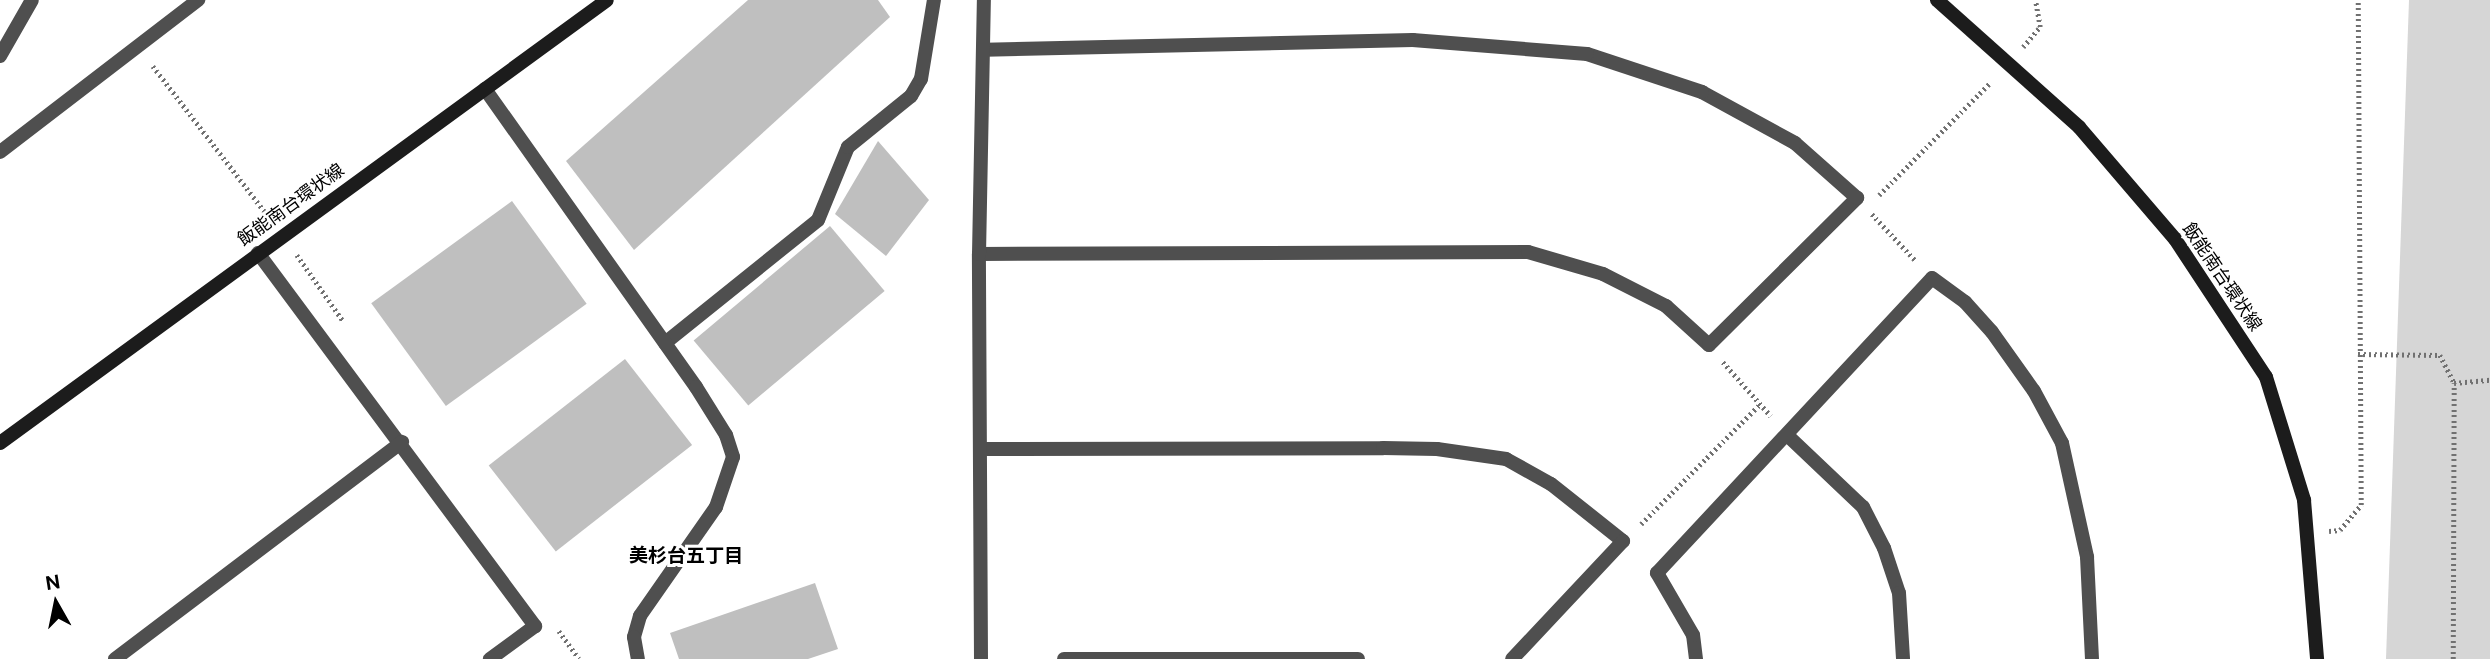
<!DOCTYPE html>
<html>
<head>
<meta charset="utf-8">
<style>
  body { margin:0 }
  #map { position:relative; width:2490px; height:659px; overflow:hidden; background:#fff; font-family:"Public Sans","Noto Sans JP",sans-serif }
  div>[style] { position:absolute }
  [style*='--x'] { left:calc(var(--x)*1px); top:calc(var(--y)*1px); width:calc(var(--w)*1px); rotate:calc(var(--a)*1deg) }
  .green>* { inset:0; background:#d6d6d6 }
  .building>* { inset:0; background:#bfbfbf; transform-origin:0 0 }
  .path>* { height:4.5px; margin-top:-2.25px; transform-origin:0; background:repeating-linear-gradient(90deg,#717171 0 2px,transparent 0 5.5px) }
  .lane>* { height:14px; margin:-7px; padding:0 7px; transform-origin:7px; border-radius:7px; background:#4f4f4f }
  .street>* { height:14px; margin:-7px; padding:0 7px; transform-origin:7px; border-radius:7px; background:#4f4f4f }
  .secondary>* { height:14px; margin:-7px; padding:0 7px; transform-origin:7px; border-radius:7px; background:#1c1c1c }
  span { translate:-50% -50%; white-space:nowrap; text-align:center; line-height:1.15; -webkit-text-stroke:6px #fff; paint-order:stroke }
  .street-label { font-size:18px; color:#000 }
  .neighbourhood-label { font-size:19px; color:#000; font-weight:700 }
  .north { position:absolute; left:21px; top:568px; width:70px; height:70px; -webkit-text-stroke:5px #fff; paint-order:stroke; rotate:351deg; font-size:19px; font-weight:700; line-height:28px; text-align:center; color:#000 }
  .north::after { content:''; display:block; margin:auto; width:24px; height:32px; background:#000; clip-path:polygon(50% 0,100% 100%,50% 72%,0 100%) }
</style>
</head>
<body>
<div id="map">
  <div class="green">
    <div style="clip-path:polygon(2409px 0,2490px 0,2490px 659px,2386px 659px)"></div>
  </div>
  <div class="building">
    <div style="clip-path:polygon(748px 0,878px 0,890px 17px,634px 250px,566px 161px)"></div>
    <div style="clip-path:polygon(878px 141px,929px 200px,886px 256px,835px 214px)"></div>
    <div style="left:512px;top:201px;width:127px;height:174px;rotate:54deg"></div>
    <div style="left:830px;top:226px;width:85px;height:178px;rotate:50deg"></div>
    <div style="left:625px;top:359px;width:109px;height:173px;rotate:52deg"></div>
    <div style="clip-path:polygon(815px 583px,838px 649px,808px 659px,679px 659px,670px 633px)"></div>
  </div>
  <div class="path">
    <div style="--x:2023;--y:47;--w:26;--a:-50"></div>
    <div style="--x:2040;--y:27;--w:27;--a:-100"></div>
    <div style="--x:153;--y:66;--w:190;--a:52.5"></div>
    <div style="--x:1879;--y:195;--w:159;--a:-45.3"></div>
    <div style="--x:1872;--y:214;--w:64;--a:46.9"></div>
    <div style="--x:297;--y:255;--w:82;--a:55"></div>
    <div style="--x:2358;--y:354;--w:82;--a:0.7"></div>
    <div style="--x:2440;--y:355;--w:31;--a:63"></div>
    <div style="--x:1723;--y:362;--w:72;--a:48.4"></div>
    <div style="--x:1641;--y:524;--w:169;--a:-45.2"></div>
    <div style="--x:2329;--y:531;--w:11;--a:-5"></div>
    <div style="--x:2340;--y:530;--w:33;--a:-50"></div>
    <div style="--x:2361;--y:505;--w:505;--a:-90.34"></div>
    <div style="--x:559;--y:631;--w:34;--a:54"></div>
    <div style="--x:2453;--y:659;--w:276;--a:-89.8"></div>
    <div style="--x:2454;--y:383;--w:36;--a:-5"></div>
  </div>
  <div class="lane">
    <div style="--x:0;--y:56;--w:64;--a:-60.3"></div>
    <div style="--x:665;--y:343;--w:196;--a:-38.8"></div>
    <div style="--x:818;--y:220;--w:79;--a:-67.7"></div>
    <div style="--x:848;--y:147;--w:81;--a:-39"></div>
    <div style="--x:911;--y:96;--w:20;--a:-60"></div>
    <div style="--x:921;--y:79;--w:80;--a:-80.7"></div>
  </div>
  <div class="street">
    <div style="--x:485;--y:89;--w:365;--a:54.7"></div>
    <div style="--x:696;--y:387;--w:57;--a:58"></div>
    <div style="--x:726;--y:435;--w:23;--a:72"></div>
    <div style="--x:733;--y:457;--w:53;--a:108.8"></div>
    <div style="--x:716;--y:507;--w:133;--a:124.9"></div>
    <div style="--x:640;--y:616;--w:22;--a:106"></div>
    <div style="--x:634;--y:637;--w:22;--a:80"></div>
    <div style="--x:0;--y:152;--w:250;--a:-37.5"></div>
    <div style="--x:258;--y:253;--w:465;--a:53.4"></div>
    <div style="--x:535;--y:626;--w:56;--a:143.7"></div>
    <div style="--x:979;--y:254;--w:549;--a:-0.21"></div>
    <div style="--x:1528;--y:252;--w:78;--a:16.3"></div>
    <div style="--x:1603;--y:274;--w:71;--a:26.9"></div>
    <div style="--x:1666;--y:306;--w:58;--a:42.2"></div>
    <div style="--x:1709;--y:345;--w:209;--a:-44.8"></div>
    <div style="--x:1857;--y:198;--w:83;--a:-138.4"></div>
    <div style="--x:1795;--y:143;--w:106;--a:-151.3"></div>
    <div style="--x:1702;--y:92;--w:121;--a:-161.7"></div>
    <div style="--x:1587;--y:54;--w:175;--a:-175.4"></div>
    <div style="--x:1413;--y:40;--w:428;--a:178.7"></div>
    <div style="--x:1787;--y:435;--w:105;--a:43.5"></div>
    <div style="--x:1863;--y:507;--w:46;--a:62.9"></div>
    <div style="--x:1884;--y:548;--w:47;--a:71.6"></div>
    <div style="--x:1899;--y:593;--w:66;--a:86.5"></div>
    <div style="--x:981;--y:449;--w:402;--a:-0.1"></div>
    <div style="--x:1383;--y:448;--w:54;--a:1.1"></div>
    <div style="--x:1437;--y:449;--w:70;--a:8.2"></div>
    <div style="--x:1506;--y:459;--w:51;--a:29.1"></div>
    <div style="--x:1551;--y:484;--w:92;--a:38.4"></div>
    <div style="--x:1623;--y:541;--w:162;--a:133.2"></div>
    <div style="--x:115;--y:659;--w:360;--a:-37.1"></div>
    <div style="--x:981;--y:659;--w:405;--a:-90.3"></div>
    <div style="--x:979;--y:254;--w:254;--a:-88.9"></div>
    <div style="--x:1064;--y:659;--w:294;--a:0"></div>
    <div style="--x:1696;--y:659;--w:24;--a:-97"></div>
    <div style="--x:1693;--y:635;--w:72;--a:-120.1"></div>
    <div style="--x:1657;--y:573;--w:403;--a:-47"></div>
    <div style="--x:1932;--y:278;--w:41;--a:36"></div>
    <div style="--x:1965;--y:302;--w:40;--a:48"></div>
    <div style="--x:1992;--y:332;--w:72;--a:54.6"></div>
    <div style="--x:2034;--y:391;--w:59;--a:61.7"></div>
    <div style="--x:2062;--y:443;--w:117;--a:77.6"></div>
    <div style="--x:2087;--y:557;--w:102;--a:87.2"></div>
  </div>
  <div class="secondary">
    <div style="--x:1937;--y:0;--w:191;--a:41.8"></div>
    <div style="--x:2079;--y:127;--w:148;--a:49.4"></div>
    <div style="--x:2175;--y:239;--w:165;--a:56.6"></div>
    <div style="--x:2266;--y:377;--w:129;--a:72.8"></div>
    <div style="--x:2304;--y:500;--w:160;--a:85.3"></div>
    <div style="--x:0;--y:443;--w:751;--a:-36.12"></div>
  </div>
  <div class="street-label">
    <span style="left:291px;top:205px;rotate:-36deg">飯能南台環状線</span>
    <span style="left:2222px;top:277px;rotate:56deg">飯能南台環状線</span>
  </div>
  <div class="neighbourhood-label">
    <span style="left:686px;top:556px">美杉台五丁目</span>
  </div>
  <div class="north">N</div>
</div>
</body>
</html>
